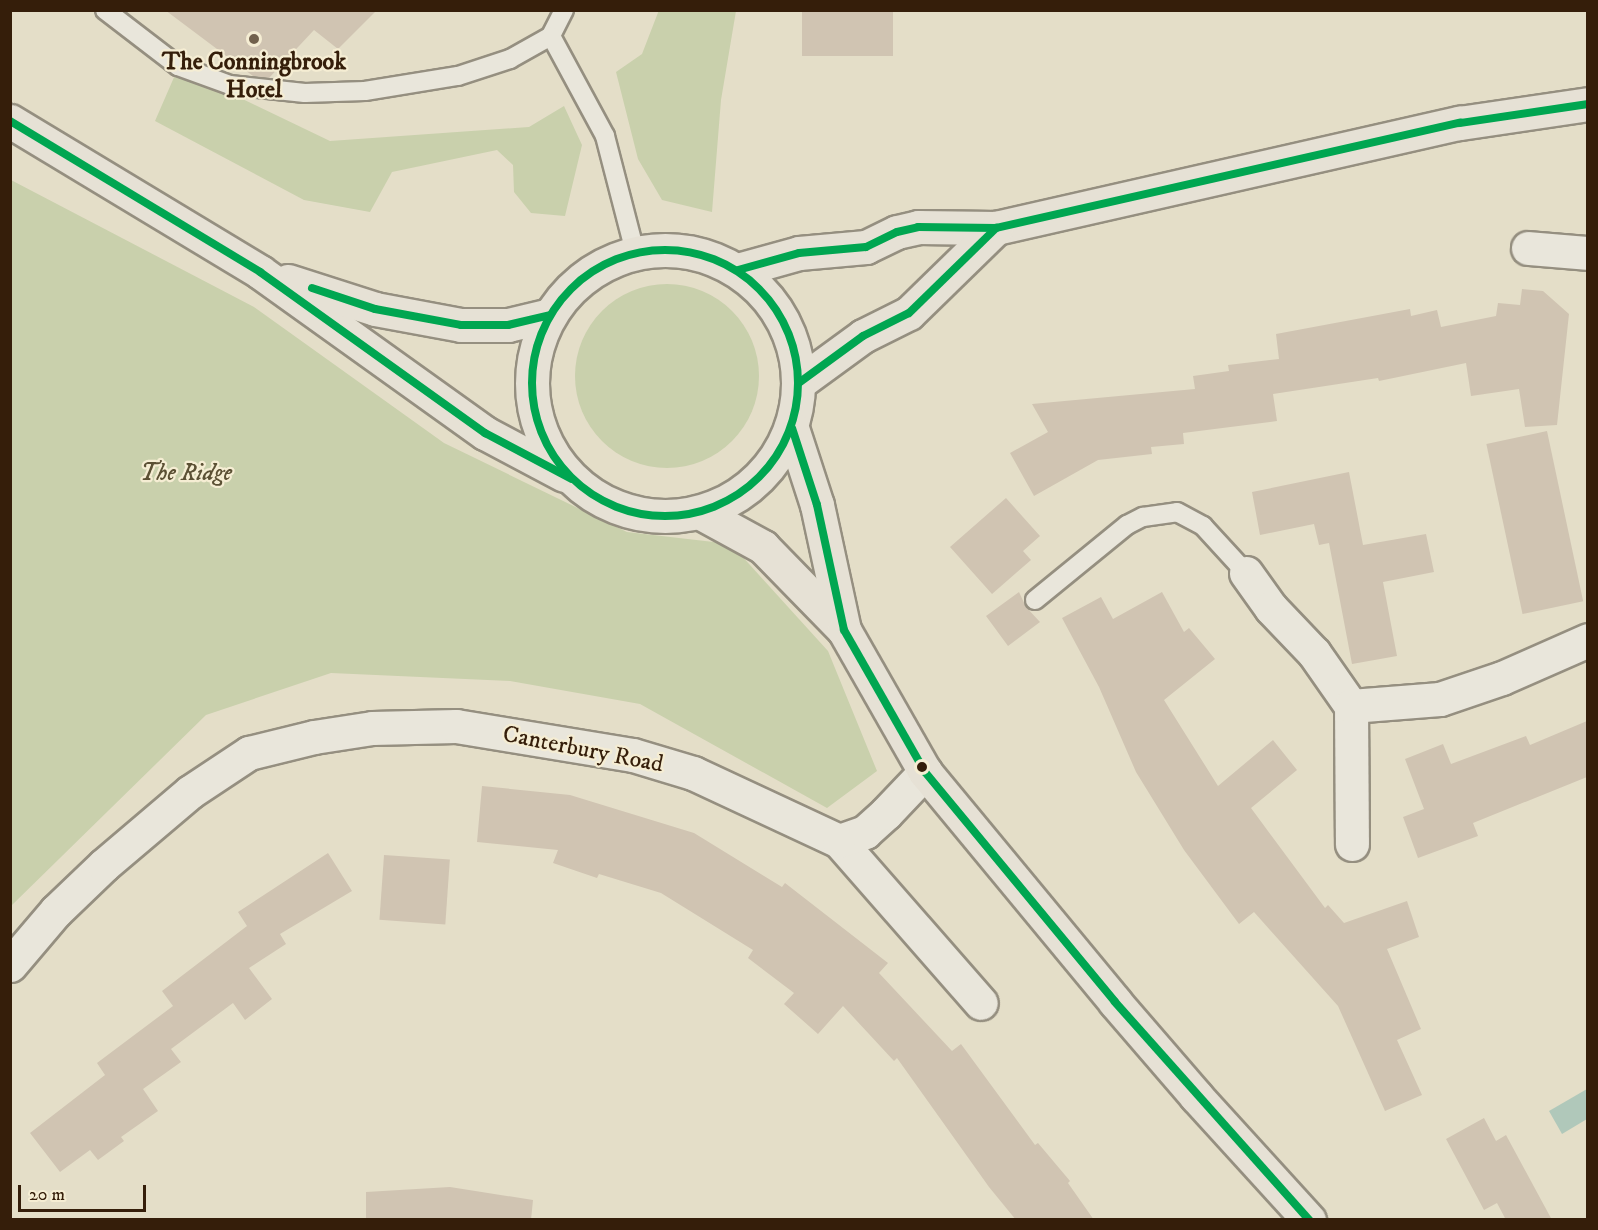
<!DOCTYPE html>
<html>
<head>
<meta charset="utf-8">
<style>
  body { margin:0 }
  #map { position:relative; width:1598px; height:1230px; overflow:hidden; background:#e4dec8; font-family:"IM FELL DW Pica",serif }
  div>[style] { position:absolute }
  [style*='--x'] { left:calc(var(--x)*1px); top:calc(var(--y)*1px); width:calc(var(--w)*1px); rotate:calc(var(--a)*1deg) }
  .green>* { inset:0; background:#c9d0ac }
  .round { border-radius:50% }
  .water>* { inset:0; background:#b0c8ba }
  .building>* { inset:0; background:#d0c4b2; transform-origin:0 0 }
  .roads { filter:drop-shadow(2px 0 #958f80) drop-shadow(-2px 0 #958f80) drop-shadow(0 2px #958f80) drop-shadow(0 -2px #958f80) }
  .service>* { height:18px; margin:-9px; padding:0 9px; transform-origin:9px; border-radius:9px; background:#e9e6db }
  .minor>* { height:33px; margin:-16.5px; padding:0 16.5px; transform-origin:16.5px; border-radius:16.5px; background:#e9e6db }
  .primary>* { height:33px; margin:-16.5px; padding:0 16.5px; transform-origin:16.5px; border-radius:16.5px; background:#e6e1d5 }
  .trunk>* { height:33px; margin:-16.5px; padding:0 16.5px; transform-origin:16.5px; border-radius:16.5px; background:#e6e1d5 }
  .trunk>.ring { margin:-16.5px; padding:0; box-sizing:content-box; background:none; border:33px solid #e6e1d5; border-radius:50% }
  .bus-1>* { height:8px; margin:-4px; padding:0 4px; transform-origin:4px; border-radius:4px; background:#00a651 }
  .bus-1>.ring { margin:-4px; padding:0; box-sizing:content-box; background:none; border:8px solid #00a651; border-radius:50% }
  .dots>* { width:16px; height:16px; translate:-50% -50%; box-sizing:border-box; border:3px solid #f5edd3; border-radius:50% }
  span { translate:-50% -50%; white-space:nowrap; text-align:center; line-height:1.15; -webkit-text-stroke:4.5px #f5edd3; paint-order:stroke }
  .poi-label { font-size:24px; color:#351e0a; font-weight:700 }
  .park-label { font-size:24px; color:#5b5034; font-style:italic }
  .street-label { font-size:24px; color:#351e0a }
  .frame { position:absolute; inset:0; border:12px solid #351e0a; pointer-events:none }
  .scale { position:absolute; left:18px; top:1185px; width:128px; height:27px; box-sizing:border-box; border:3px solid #351e0a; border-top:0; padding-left:8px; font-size:18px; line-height:21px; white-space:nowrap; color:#351e0a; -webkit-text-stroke:4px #f5edd3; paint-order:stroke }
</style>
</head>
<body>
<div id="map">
  <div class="green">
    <div style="clip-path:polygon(659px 10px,736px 11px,721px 100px,712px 212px,662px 200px,638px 159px,616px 72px,642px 54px)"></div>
    <div style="clip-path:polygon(175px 75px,228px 92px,330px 141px,529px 127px,564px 106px,582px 145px,565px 216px,531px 213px,514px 192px,513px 165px,497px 150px,392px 172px,370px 212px,304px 200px,155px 121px)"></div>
    <div style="clip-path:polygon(11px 180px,254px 307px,444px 443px,627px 532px,731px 544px,828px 651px,877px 771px,827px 808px,640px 704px,510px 681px,331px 673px,206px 715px,11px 906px)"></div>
    <div class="round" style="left:575px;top:284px;width:184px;height:184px"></div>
  </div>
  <div class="water">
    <div style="clip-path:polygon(1587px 1089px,1587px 1119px,1562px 1134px,1549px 1111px)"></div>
  </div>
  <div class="building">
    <div style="clip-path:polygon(165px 10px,377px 10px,338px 49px,314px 30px,269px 78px,253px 76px)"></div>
    <div style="left:802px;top:10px;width:91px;height:46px"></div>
    <div style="clip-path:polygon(1522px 289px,1543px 291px,1569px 314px,1557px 425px,1525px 427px,1519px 389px,1471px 396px,1466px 363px,1379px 381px,1378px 378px,1273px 394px,1277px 421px,1183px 433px,1184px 444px,1151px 447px,1152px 454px,1098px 460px,1034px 496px,1010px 453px,1048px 432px,1032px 404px,1195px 389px,1193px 376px,1229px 371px,1228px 365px,1279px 359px,1276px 334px,1410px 309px,1411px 316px,1437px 310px,1441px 327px,1496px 316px,1498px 303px,1520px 305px)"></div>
    <div style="left:1547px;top:431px;width:174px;height:62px;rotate:78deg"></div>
    <div style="clip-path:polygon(1349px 472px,1363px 545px,1426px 534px,1434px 572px,1383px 582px,1397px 656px,1352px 664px,1329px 543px,1319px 545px,1314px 524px,1260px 535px,1252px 492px)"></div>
    <div style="clip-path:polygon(1006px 498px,1040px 536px,1023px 551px,1031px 560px,992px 594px,950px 547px)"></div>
    <div style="clip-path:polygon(1019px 592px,1026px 607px,1040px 622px,1008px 646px,986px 616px)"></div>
    <div style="clip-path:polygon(1162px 592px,1184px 632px,1189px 628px,1215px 659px,1164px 700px,1218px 786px,1273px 740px,1297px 770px,1251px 808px,1325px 908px,1328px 905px,1344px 923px,1407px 901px,1419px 937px,1387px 949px,1421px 1029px,1397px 1040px,1422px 1095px,1385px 1111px,1338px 1006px,1254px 912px,1239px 924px,1184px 850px,1136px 772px,1099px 687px,1062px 618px,1101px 597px,1113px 619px)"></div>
    <div style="clip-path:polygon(1587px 721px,1587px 777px,1473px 823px,1478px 836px,1418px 858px,1403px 817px,1424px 809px,1405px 759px,1443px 744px,1451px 764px,1526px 736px,1530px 745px)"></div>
    <div style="clip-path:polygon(482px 786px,570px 795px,694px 833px,782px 887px,785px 883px,888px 963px,879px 973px,952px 1051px,961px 1044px,1035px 1145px,1038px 1143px,1070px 1181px,1068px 1183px,1094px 1220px,1016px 1220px,989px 1187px,897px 1058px,894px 1061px,843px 1006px,818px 1034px,784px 1004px,794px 993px,748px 958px,753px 950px,661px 893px,599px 874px,597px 878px,553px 863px,558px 850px,477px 842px)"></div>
    <div style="clip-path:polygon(328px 853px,352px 891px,280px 934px,286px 944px,249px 968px,272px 999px,245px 1020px,233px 1003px,171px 1049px,181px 1062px,143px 1089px,158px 1111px,121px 1137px,124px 1141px,98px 1160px,90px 1150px,60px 1172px,30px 1133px,105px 1075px,97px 1063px,173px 1006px,162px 991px,247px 926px,238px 912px)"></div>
    <div style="left:384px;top:855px;width:66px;height:65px;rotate:4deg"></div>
    <div style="clip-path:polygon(1484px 1118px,1496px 1141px,1506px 1135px,1552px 1220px,1506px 1220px,1497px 1203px,1484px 1210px,1446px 1139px)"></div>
    <div style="clip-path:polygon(450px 1187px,533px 1200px,531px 1220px,366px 1220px,366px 1192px)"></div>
  </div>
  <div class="roads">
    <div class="service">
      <div style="--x:105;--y:10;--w:92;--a:37.5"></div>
      <div style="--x:178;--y:66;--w:55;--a:20.1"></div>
      <div style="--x:230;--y:85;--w:75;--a:6.1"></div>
      <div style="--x:305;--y:93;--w:60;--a:-1.9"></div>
      <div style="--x:365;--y:91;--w:94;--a:-9.2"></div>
      <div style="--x:458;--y:76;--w:55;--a:-18.1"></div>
      <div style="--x:510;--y:59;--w:47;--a:-29.3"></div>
      <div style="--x:564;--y:10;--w:29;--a:117"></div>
      <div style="--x:551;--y:36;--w:114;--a:61.6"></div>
      <div style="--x:605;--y:136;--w:120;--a:75.5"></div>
      <div style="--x:1035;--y:600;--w:119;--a:-39.2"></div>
      <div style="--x:1127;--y:525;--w:18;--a:-27"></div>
      <div style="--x:1143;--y:517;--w:34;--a:-8"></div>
      <div style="--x:1177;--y:512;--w:30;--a:28"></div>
      <div style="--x:1203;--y:526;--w:64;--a:47.5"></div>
    </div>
    <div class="minor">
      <div style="--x:1528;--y:248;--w:60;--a:4.8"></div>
      <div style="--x:1246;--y:573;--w:43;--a:54.5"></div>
      <div style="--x:1271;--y:608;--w:62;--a:46.3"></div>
      <div style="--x:1314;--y:653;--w:65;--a:55.1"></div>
      <div style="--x:1351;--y:706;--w:138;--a:89.6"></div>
      <div style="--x:1351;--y:706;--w:89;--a:-4.5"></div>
      <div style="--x:1440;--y:699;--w:65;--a:-18.7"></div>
      <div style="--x:1502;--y:678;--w:94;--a:-23.8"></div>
      <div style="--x:839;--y:841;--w:215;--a:48.8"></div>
      <div style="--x:10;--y:965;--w:71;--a:-49.6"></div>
      <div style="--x:56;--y:911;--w:66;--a:-43.8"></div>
      <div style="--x:104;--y:865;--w:113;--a:-40.3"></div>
      <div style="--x:190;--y:792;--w:71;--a:-33.5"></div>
      <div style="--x:249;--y:753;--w:67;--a:-13.8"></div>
      <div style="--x:314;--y:737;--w:59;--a:-8.8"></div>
      <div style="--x:372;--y:728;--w:84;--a:-1.4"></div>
      <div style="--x:456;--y:726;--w:179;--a:9.3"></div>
      <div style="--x:633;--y:755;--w:63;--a:16.7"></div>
      <div style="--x:693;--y:773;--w:161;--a:25"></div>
      <div style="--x:839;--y:841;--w:28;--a:-19"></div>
      <div style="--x:865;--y:832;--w:28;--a:-42"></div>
      <div style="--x:886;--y:813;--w:57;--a:-46.4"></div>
    </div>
    <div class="primary">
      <div style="--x:738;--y:270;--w:63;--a:-15.6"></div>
      <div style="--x:799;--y:253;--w:67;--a:-5.1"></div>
      <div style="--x:866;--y:247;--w:34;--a:-26"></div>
      <div style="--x:897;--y:232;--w:22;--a:-13"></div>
      <div style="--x:918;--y:227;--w:78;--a:0.7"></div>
      <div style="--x:996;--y:228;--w:476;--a:-12.8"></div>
      <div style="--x:1460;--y:123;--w:129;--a:-8.4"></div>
      <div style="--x:800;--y:382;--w:78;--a:-36.1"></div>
      <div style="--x:863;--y:336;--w:51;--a:-26.6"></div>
      <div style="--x:909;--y:313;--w:122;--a:-44.3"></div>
    </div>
    <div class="trunk">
      <div style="--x:10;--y:121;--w:292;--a:31.1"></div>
      <div style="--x:260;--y:272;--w:277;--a:35.6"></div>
      <div style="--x:485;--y:433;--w:89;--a:28"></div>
      <div class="ring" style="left:532px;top:250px;width:233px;height:233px"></div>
      <div style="--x:288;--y:281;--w:91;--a:17.8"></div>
      <div style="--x:375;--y:309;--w:87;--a:10.5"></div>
      <div style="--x:461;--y:325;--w:47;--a:0"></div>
      <div style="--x:508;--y:325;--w:43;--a:-13.4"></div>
      <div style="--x:792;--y:428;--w:81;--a:72"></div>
      <div style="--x:817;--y:505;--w:128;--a:77.8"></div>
      <div style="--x:701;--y:513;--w:71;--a:28.7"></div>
      <div style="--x:763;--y:547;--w:116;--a:45.7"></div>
      <div style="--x:844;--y:630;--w:163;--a:60.3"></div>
      <div style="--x:925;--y:772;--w:298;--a:50.4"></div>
      <div style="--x:1115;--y:1002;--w:124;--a:49.2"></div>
      <div style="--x:1196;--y:1096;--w:168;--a:47.7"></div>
    </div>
  </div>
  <div class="bus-1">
    <div style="--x:10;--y:121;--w:292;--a:31.1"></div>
    <div style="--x:260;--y:272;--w:277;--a:35.6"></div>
    <div style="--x:485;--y:433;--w:98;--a:27.9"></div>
    <div class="ring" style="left:532px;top:250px;width:258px;height:258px"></div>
    <div style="--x:738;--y:270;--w:63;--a:-15.6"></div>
    <div style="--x:799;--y:253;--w:67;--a:-5.1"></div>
    <div style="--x:866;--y:247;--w:34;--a:-26"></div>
    <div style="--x:897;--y:232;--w:22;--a:-13"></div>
    <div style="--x:918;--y:227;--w:78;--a:0.7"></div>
    <div style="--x:996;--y:228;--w:476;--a:-12.8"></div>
    <div style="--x:1460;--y:123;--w:129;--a:-8.4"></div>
    <div style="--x:312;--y:288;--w:66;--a:18.4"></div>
    <div style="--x:375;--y:309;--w:87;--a:10.5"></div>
    <div style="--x:461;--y:325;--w:47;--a:0"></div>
    <div style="--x:508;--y:325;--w:43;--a:-13.4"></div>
    <div style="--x:800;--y:382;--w:78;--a:-36.1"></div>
    <div style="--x:863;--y:336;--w:51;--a:-26.6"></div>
    <div style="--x:909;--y:313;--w:122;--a:-44.3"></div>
    <div style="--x:792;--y:428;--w:81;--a:72"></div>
    <div style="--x:817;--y:505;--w:128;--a:77.8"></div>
    <div style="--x:844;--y:630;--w:163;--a:60.3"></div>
    <div style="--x:925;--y:772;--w:298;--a:50.4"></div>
    <div style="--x:1115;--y:1002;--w:292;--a:48.3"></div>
  </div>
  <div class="dots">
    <div style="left:254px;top:39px;background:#72614c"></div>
    <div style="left:922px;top:767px;background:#351e0a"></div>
  </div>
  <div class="poi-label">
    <span style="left:254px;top:77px">The Conningbrook<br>Hotel</span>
  </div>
  <div class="park-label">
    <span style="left:186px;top:474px">The Ridge</span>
  </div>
  <div class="street-label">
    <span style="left:583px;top:750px;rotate:11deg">Canterbury Road</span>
  </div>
  <div class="frame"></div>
  <div class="scale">20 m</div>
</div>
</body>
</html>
